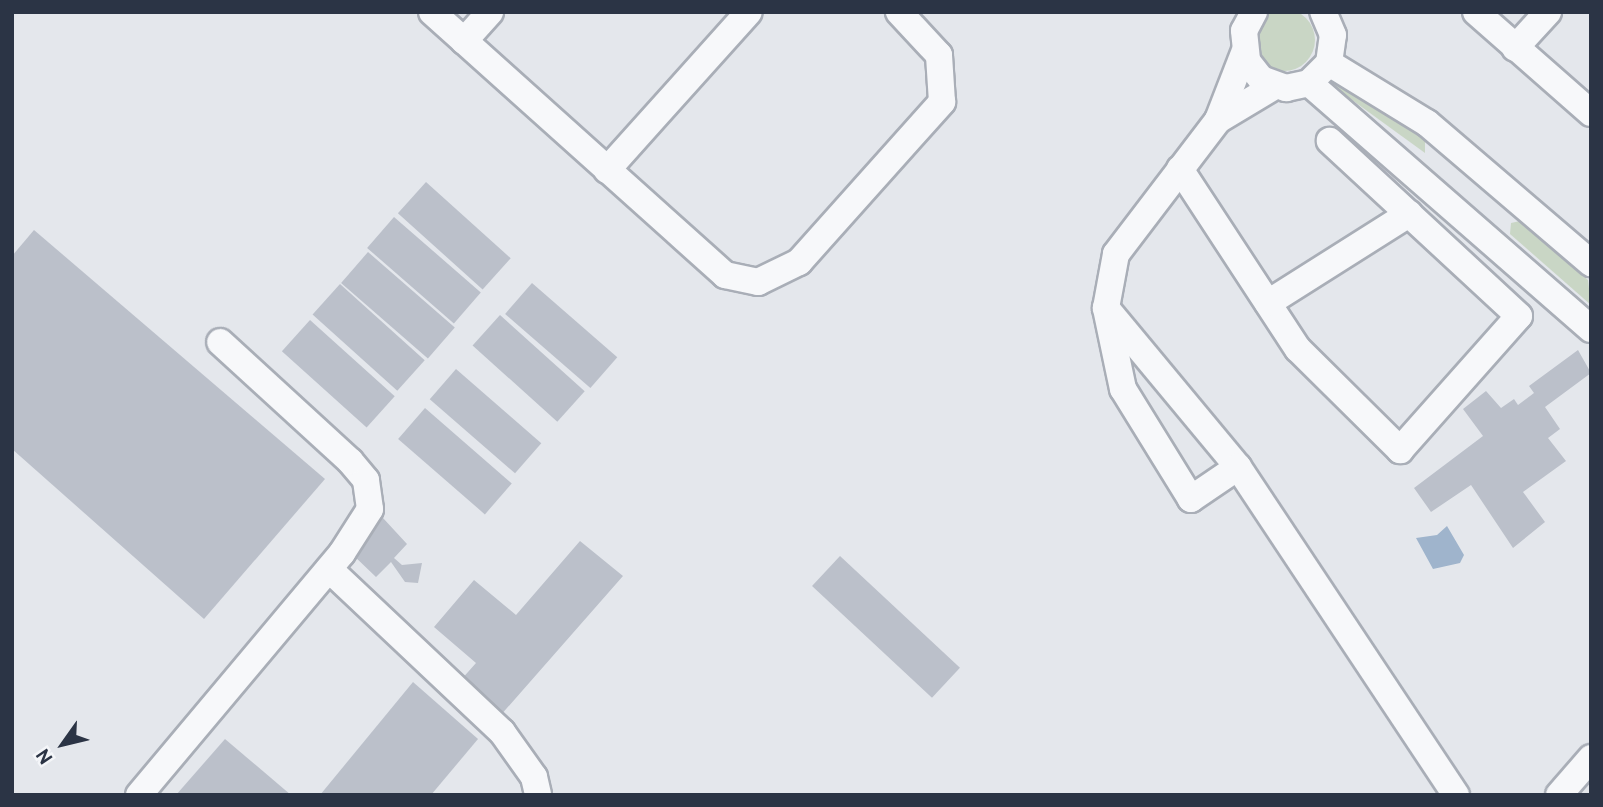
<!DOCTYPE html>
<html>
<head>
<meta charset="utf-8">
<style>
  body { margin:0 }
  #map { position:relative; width:1603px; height:807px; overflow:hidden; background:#e4e7ec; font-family:Overpass,sans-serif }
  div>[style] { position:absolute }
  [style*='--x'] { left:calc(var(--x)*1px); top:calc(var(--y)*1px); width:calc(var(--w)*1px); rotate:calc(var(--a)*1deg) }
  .green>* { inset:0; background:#c9d6c5 }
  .round { border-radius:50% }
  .water>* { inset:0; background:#9fb4cc }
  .building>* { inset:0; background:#bbc0ca; transform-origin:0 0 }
  .roads { filter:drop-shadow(2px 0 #a9aeb7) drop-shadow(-2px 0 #a9aeb7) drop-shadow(0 2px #a9aeb7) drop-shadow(0 -2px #a9aeb7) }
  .minor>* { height:26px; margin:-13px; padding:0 13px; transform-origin:13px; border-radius:13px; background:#f7f8fa }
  span { translate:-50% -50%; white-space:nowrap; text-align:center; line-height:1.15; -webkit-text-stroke:6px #f4f6f9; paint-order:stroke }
  .frame { position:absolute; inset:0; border:14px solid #2b3445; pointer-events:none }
  .north { position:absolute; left:28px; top:709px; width:70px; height:70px; -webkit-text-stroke:5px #f4f6f9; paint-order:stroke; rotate:236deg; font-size:19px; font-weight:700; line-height:28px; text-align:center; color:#2b3445 }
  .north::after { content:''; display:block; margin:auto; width:24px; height:32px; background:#2b3445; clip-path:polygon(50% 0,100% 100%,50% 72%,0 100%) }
</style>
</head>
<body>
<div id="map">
  <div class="green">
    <div class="round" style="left:1253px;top:9px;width:62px;height:62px"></div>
    <div style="clip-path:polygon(1330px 77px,1425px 137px,1425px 153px,1330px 84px)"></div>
    <div style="clip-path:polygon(1520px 221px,1588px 280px,1591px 305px,1510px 234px,1511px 223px)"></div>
  </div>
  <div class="water">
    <div style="clip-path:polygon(1447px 526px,1464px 555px,1460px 563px,1433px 569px,1416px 538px,1437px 535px)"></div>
  </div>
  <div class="building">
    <div style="left:426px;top:182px;width:114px;height:42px;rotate:42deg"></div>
    <div style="left:394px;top:217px;width:115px;height:41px;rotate:41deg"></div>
    <div style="clip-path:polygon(34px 230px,325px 479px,204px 619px,12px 449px,12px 256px)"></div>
    <div style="left:368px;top:252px;width:115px;height:41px;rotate:41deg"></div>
    <div style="left:532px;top:283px;width:113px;height:41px;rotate:41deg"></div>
    <div style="left:340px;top:284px;width:114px;height:41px;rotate:42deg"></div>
    <div style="left:500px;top:315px;width:114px;height:41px;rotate:42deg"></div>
    <div style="left:310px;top:320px;width:114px;height:42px;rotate:42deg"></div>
    <div style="clip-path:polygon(1578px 350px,1591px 373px,1545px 407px,1560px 429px,1548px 438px,1566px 461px,1523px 492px,1545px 522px,1513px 548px,1471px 485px,1431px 512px,1414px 488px,1483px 436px,1463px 409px,1486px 391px,1501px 408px,1514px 399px,1518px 405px,1534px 393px,1529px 386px)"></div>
    <div style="left:456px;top:369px;width:113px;height:40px;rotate:41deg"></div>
    <div style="left:425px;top:408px;width:115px;height:41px;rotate:41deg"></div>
    <div style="clip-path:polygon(383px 518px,407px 544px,394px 558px,402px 565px,422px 563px,418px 583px,405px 582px,391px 562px,376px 577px,352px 554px)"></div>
    <div style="clip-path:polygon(580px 541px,623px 576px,500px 716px,460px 681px,476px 663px,434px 627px,474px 580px,516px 615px)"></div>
    <div style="left:840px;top:556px;width:164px;height:41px;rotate:43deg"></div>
    <div style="clip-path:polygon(413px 682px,478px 739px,431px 795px,320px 795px)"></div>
    <div style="clip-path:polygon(225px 739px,291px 795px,176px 795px)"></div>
  </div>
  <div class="roads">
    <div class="minor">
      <div style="--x:432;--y:12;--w:394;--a:41.9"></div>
      <div style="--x:725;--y:275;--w:34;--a:12"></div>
      <div style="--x:758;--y:282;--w:46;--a:-26"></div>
      <div style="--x:799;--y:262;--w:215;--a:-48.2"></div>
      <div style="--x:942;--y:102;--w:47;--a:-93.7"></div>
      <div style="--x:939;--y:55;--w:59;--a:-132.9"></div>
      <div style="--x:1254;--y:12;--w:21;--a:118"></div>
      <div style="--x:1244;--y:31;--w:30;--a:84"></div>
      <div style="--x:1247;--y:61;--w:23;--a:52"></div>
      <div style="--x:1261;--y:79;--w:27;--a:20"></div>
      <div style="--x:1286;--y:88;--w:24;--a:-12"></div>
      <div style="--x:1309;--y:83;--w:28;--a:-45"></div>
      <div style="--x:1329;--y:63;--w:28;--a:-82"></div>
      <div style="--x:1333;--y:35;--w:25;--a:-113"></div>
      <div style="--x:1476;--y:12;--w:153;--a:41.3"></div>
      <div style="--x:464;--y:41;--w:39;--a:-48"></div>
      <div style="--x:1515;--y:48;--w:49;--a:-47.5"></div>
      <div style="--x:1329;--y:63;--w:115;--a:31.5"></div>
      <div style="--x:1427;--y:123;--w:216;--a:40.5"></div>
      <div style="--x:1309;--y:83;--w:374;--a:41.1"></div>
      <div style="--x:1218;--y:120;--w:66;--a:-30.8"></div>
      <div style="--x:1180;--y:169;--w:215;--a:56.8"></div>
      <div style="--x:1298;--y:349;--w:144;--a:44.7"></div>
      <div style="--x:1400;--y:450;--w:179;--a:-48.4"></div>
      <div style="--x:1519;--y:316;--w:258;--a:-137.2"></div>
      <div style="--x:607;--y:170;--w:212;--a:-48.1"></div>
      <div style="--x:1268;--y:303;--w:167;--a:-32.3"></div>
      <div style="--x:1106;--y:308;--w:207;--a:50.3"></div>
      <div style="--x:1238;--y:467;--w:394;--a:56.4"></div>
      <div style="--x:1238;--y:467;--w:57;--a:145.8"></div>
      <div style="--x:1191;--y:499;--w:129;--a:-121.7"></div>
      <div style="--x:1123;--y:389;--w:83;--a:-101.9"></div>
      <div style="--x:1106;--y:308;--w:55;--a:-79.5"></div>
      <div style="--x:1116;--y:254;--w:168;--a:-52.7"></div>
      <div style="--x:1218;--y:120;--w:72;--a:-68.8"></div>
      <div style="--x:329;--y:569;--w:238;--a:43.3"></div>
      <div style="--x:502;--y:732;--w:55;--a:54.6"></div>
      <div style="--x:534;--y:777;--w:18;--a:77"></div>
      <div style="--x:139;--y:795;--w:316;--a:-50"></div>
      <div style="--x:342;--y:553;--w:52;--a:-57.5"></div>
      <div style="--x:370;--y:509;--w:29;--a:-98"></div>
      <div style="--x:366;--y:480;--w:25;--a:-130"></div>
      <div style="--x:350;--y:461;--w:176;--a:-137.5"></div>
      <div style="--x:1559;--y:795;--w:49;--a:-49.1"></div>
    </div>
  </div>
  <div class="frame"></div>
  <div class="north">N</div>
</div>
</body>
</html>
